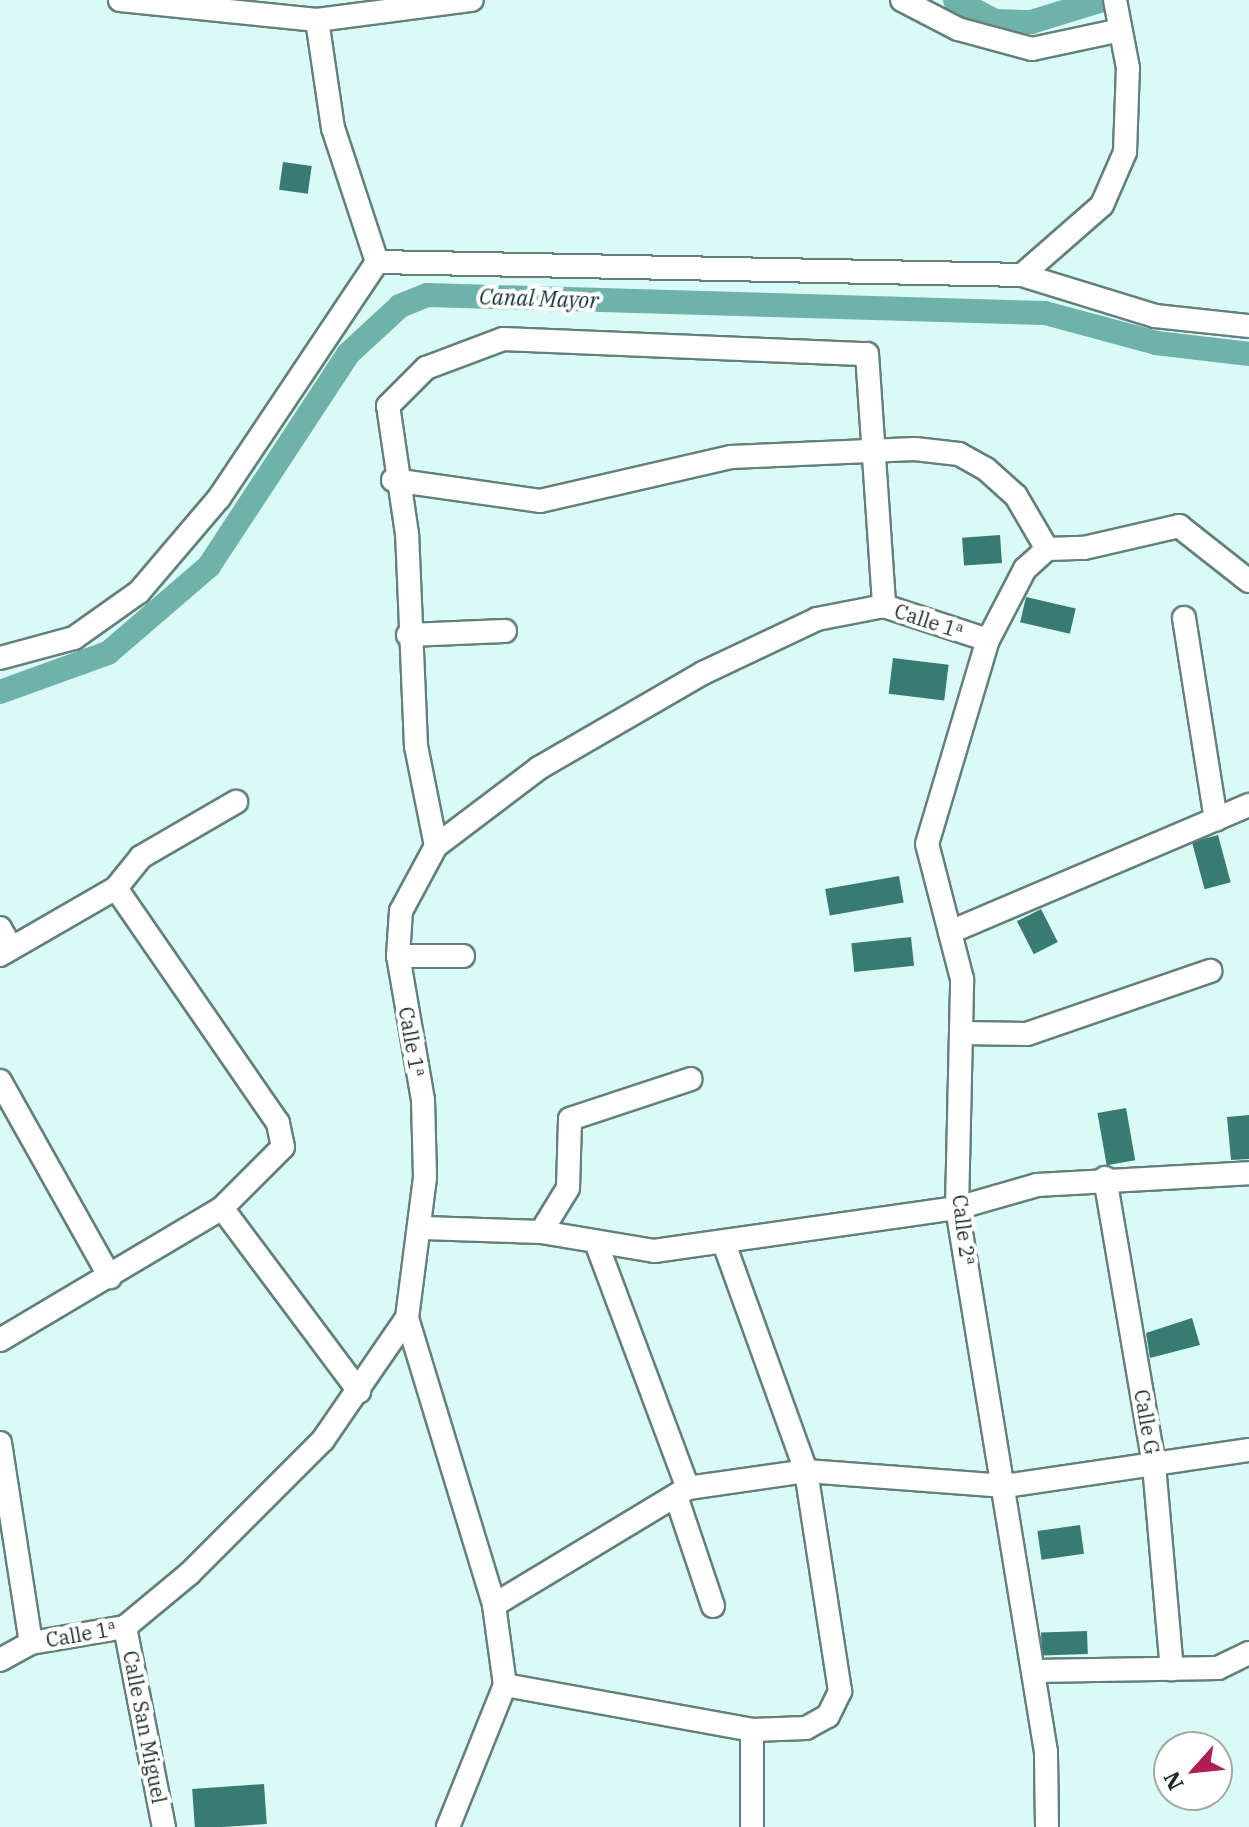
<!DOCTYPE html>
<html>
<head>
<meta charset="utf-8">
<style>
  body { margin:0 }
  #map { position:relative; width:1249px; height:1827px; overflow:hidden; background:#dafaf5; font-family:"IBM Plex Serif",serif }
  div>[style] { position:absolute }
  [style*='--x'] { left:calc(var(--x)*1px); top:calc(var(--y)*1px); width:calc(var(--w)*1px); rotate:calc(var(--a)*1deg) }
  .canal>* { height:24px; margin:-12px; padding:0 12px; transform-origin:12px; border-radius:12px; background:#6eb2a9 }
  .building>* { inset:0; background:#377b73; transform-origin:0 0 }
  .roads { filter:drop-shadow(2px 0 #64807c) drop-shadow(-2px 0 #64807c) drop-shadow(0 2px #64807c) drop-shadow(0 -2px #64807c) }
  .minor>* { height:22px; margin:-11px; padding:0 11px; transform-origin:11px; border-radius:11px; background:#fff }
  span { translate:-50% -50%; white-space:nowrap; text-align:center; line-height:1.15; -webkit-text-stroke:8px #fff; paint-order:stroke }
  .street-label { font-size:20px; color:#1e2a28 }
  .water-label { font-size:22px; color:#133531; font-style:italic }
  .north { position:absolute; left:1153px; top:1731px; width:80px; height:80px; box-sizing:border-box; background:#fff; border:2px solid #a5aaa9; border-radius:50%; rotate:243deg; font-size:22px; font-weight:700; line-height:32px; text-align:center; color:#1e2a28 }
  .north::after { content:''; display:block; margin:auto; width:28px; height:36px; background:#af1f54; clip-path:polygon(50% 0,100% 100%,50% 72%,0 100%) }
</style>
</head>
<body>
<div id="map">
  <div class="canal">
    <div style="--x:955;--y:0;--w:45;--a:27.7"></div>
    <div style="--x:995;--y:21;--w:36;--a:2"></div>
    <div style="--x:1031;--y:22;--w:75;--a:-17"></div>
    <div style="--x:0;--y:692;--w:115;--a:-19.9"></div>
    <div style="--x:108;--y:653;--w:133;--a:-40.7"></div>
    <div style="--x:209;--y:566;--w:254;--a:-56.7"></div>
    <div style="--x:348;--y:354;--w:71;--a:-42.7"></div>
    <div style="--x:400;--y:306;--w:29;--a:-22"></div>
    <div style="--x:427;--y:295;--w:618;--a:1.67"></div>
    <div style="--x:1045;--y:313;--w:115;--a:15.1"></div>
    <div style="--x:1156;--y:343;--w:94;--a:6.7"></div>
  </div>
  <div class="building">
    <div style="left:283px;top:162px;width:29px;height:28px;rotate:8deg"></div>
    <div style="left:1000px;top:535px;width:28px;height:38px;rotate:86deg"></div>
    <div style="left:1026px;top:597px;width:51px;height:26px;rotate:13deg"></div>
    <div style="left:893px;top:658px;width:56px;height:36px;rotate:7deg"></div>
    <div style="left:1218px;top:835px;width:49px;height:27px;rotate:75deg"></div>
    <div style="left:899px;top:876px;width:27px;height:75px;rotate:80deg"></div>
    <div style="left:1041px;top:909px;width:37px;height:27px;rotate:63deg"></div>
    <div style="left:911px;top:937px;width:29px;height:60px;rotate:84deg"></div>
    <div style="left:1126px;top:1108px;width:53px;height:29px;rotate:80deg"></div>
    <div style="clip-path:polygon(1249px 1115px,1249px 1159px,1231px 1160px,1227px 1117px)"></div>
    <div style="clip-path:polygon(1192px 1318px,1200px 1345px,1150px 1358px,1146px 1333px)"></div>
    <div style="left:1080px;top:1525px;width:29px;height:43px;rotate:82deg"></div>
    <div style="left:1087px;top:1631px;width:23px;height:46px;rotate:88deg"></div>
    <div style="left:264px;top:1784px;width:40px;height:72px;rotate:86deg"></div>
  </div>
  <div class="roads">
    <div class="minor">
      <div style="--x:120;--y:0;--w:198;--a:5.8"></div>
      <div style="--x:317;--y:20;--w:156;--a:-7.4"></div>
      <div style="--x:902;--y:0;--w:63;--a:27.4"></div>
      <div style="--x:958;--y:29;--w:77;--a:15.1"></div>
      <div style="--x:1032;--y:49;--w:86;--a:-12.1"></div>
      <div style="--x:317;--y:20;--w:109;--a:81.6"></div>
      <div style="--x:333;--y:128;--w:141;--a:71.8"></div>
      <div style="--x:1022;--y:275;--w:106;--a:-41.2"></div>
      <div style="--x:1102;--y:205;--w:58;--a:-66.5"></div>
      <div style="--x:1125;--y:152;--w:84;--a:-88"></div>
      <div style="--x:1128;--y:68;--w:69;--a:-100.8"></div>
      <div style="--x:393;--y:480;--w:148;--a:8.1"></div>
      <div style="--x:540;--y:501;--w:196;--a:-13"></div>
      <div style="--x:731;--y:457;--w:184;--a:-2.5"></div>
      <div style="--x:915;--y:449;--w:44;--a:6.5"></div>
      <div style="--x:959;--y:454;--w:31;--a:29"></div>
      <div style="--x:986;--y:469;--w:40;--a:42"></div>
      <div style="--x:1016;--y:496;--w:61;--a:59.7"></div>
      <div style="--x:1184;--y:618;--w:204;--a:81"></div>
      <div style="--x:408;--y:635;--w:97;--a:-2.4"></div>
      <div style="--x:0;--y:658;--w:77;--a:-15.1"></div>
      <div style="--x:74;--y:638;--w:80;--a:-35.3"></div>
      <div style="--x:139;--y:592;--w:123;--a:-49.6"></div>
      <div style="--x:219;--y:498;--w:284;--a:-56.2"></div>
      <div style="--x:377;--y:262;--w:645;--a:1.15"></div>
      <div style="--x:1022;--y:275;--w:139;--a:17.1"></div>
      <div style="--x:1155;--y:316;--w:95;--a:6.1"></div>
      <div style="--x:436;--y:846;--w:102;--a:-101.3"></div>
      <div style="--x:416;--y:746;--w:212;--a:-92.4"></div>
      <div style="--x:407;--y:534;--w:129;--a:-98.4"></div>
      <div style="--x:388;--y:406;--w:54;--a:-45"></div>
      <div style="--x:426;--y:368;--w:82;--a:-20.6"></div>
      <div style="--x:503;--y:339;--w:364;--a:2.4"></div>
      <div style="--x:867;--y:354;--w:253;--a:86.1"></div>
      <div style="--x:0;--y:928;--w:23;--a:61"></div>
      <div style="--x:950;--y:932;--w:325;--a:-23"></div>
      <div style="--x:0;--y:955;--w:134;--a:-30"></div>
      <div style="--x:116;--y:888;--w:40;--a:-51"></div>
      <div style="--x:141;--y:857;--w:110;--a:-30.1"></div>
      <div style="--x:398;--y:956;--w:65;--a:0"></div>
      <div style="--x:961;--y:1033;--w:66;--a:0.9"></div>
      <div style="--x:1027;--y:1034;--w:194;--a:-19"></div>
      <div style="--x:0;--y:1081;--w:225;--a:60.7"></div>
      <div style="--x:1105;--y:1178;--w:291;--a:80.3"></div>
      <div style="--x:1154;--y:1465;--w:205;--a:85"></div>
      <div style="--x:222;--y:1208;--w:229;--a:53.2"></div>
      <div style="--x:424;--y:1228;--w:117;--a:2"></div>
      <div style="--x:541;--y:1232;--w:115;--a:9.5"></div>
      <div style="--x:654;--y:1251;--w:306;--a:-8.1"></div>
      <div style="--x:957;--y:1208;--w:83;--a:-16"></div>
      <div style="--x:1037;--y:1185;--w:212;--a:-3.2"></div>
      <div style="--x:541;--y:1232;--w:52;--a:-58.5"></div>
      <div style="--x:568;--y:1188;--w:69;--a:-88.3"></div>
      <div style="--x:570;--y:1119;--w:127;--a:-18.3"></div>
      <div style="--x:597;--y:1245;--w:259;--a:69.5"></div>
      <div style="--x:407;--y:1318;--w:300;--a:73.1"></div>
      <div style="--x:494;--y:1605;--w:81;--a:82.2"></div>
      <div style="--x:505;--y:1685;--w:153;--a:111.9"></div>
      <div style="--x:0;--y:1340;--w:258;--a:-30.7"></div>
      <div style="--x:222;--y:1208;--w:86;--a:-45"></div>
      <div style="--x:283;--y:1147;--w:25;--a:-102"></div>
      <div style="--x:278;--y:1123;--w:285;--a:-124.6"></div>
      <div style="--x:0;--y:1443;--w:202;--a:81.2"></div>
      <div style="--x:676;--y:1496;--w:116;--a:71.4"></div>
      <div style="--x:494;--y:1605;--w:227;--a:-31.1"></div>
      <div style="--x:688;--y:1488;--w:119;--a:-8.2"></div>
      <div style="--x:806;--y:1471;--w:200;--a:4.3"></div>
      <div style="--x:1005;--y:1486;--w:247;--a:-8.4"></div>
      <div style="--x:125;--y:1627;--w:204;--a:79"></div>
      <div style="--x:0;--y:1660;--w:35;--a:-29"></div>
      <div style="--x:31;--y:1643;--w:95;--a:-9.7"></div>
      <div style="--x:125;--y:1627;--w:85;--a:-39.7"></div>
      <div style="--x:190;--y:1573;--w:188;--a:-45"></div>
      <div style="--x:323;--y:1440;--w:148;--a:-55.5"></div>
      <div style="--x:407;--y:1318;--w:142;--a:-82.7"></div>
      <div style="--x:425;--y:1177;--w:77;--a:-91.5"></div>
      <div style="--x:423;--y:1100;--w:146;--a:-99.8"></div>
      <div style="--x:398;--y:956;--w:45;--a:-86.2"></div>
      <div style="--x:401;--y:911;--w:74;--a:-61.7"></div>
      <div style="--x:436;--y:846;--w:129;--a:-37.1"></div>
      <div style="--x:539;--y:768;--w:190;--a:-30.1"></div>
      <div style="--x:703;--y:673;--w:126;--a:-25.3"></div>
      <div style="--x:817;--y:619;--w:68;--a:-11"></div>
      <div style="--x:884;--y:606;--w:109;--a:18.1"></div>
      <div style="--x:1034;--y:1671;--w:184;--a:-0.9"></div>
      <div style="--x:1218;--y:1668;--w:34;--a:-26"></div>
      <div style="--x:505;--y:1685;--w:251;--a:10.3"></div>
      <div style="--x:752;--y:1730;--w:54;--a:-2.1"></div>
      <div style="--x:806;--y:1728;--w:25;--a:-29"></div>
      <div style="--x:828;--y:1716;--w:28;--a:-64"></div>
      <div style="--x:840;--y:1691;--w:223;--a:-98.8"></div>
      <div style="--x:806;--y:1471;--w:242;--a:-109.8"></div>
      <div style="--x:752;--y:1827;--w:97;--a:-90"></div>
      <div style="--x:1047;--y:1827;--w:75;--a:-90.8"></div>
      <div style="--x:1046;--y:1752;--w:551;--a:-99.29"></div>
      <div style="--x:957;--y:1208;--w:229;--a:-88.7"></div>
      <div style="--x:962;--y:979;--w:139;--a:-104.5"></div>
      <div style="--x:927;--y:844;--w:213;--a:-73.4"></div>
      <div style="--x:988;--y:640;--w:80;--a:-62.5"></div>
      <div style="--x:1025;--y:569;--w:30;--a:-42"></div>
      <div style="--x:1047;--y:549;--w:37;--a:-2"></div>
      <div style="--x:1084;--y:548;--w:98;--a:-13"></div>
      <div style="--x:1179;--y:526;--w:89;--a:38.2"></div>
    </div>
  </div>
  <div class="street-label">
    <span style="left:929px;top:621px;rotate:18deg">Calle 1ª</span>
    <span style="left:412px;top:1042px;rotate:80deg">Calle 1ª</span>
    <span style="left:964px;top:1230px;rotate:83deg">Calle 2ª</span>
    <span style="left:1147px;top:1422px;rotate:80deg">Calle G</span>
    <span style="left:81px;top:1634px;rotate:-10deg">Calle 1ª</span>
    <span style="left:145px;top:1727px;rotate:79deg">Calle San Miguel</span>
  </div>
  <div class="water-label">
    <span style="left:539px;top:298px;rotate:2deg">Canal Mayor</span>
  </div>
  <div class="north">N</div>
</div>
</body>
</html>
